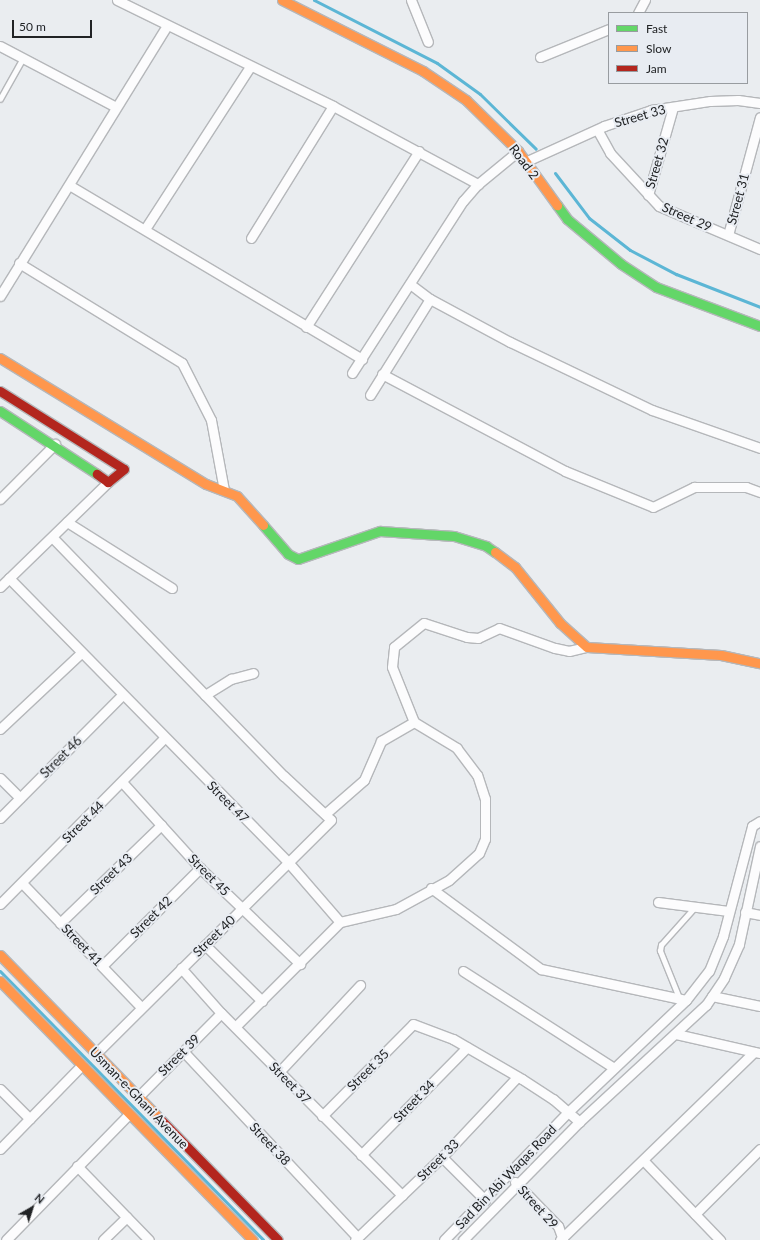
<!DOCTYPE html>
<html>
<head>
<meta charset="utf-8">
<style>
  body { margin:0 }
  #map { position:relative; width:760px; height:1240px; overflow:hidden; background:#eaedf0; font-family:Lato,sans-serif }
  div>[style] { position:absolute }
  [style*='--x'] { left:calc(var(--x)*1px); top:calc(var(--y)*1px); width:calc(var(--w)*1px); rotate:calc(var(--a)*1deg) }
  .stream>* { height:3px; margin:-1.5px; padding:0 1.5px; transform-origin:1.5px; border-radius:1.5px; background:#5cb6d5 }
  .roads { filter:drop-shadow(1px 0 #b5b7ba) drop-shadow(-1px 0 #b5b7ba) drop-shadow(0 1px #b5b7ba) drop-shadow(0 -1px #b5b7ba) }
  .lane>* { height:4.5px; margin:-2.25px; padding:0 2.25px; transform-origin:2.25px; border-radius:2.25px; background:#fcfcfd }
  .street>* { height:9px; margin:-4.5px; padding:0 4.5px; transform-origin:4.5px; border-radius:4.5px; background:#fcfcfd }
  .fast>* { height:9px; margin:-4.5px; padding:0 4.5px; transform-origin:4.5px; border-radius:4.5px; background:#63d668 }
  .slow>* { height:9px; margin:-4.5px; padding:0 4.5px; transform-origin:4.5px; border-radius:4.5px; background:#ff974d }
  .jam>* { height:9px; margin:-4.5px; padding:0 4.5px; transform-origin:4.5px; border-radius:4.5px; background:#b3261e }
  span { translate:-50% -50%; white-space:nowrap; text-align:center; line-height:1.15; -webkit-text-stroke:4px #e8ecf2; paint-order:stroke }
  .street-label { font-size:13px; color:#212325 }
  .legend { position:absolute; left:608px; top:12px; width:140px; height:72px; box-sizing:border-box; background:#e8ecf2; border:1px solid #989ca0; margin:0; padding:5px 7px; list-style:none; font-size:12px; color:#212325 }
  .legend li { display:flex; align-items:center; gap:8px; height:20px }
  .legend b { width:20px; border:1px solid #989ca0 }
  .north { position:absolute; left:12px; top:1188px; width:40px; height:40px; -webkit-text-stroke:3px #e8ecf2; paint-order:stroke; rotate:39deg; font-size:11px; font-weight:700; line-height:16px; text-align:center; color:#212325 }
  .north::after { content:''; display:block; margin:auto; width:14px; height:18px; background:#212325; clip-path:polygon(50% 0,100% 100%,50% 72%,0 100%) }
  .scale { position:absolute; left:12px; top:20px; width:80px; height:18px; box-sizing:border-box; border:2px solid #212325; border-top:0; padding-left:5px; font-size:12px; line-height:14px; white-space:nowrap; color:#212325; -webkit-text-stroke:3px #e8ecf2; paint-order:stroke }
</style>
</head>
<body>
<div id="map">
  <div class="stream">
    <div style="--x:314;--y:0;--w:138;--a:27.1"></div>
    <div style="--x:437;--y:63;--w:53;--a:35.8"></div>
    <div style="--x:480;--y:94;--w:78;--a:44.5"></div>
    <div style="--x:555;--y:173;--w:56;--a:52.9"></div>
    <div style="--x:589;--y:218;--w:52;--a:38"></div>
    <div style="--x:630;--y:250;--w:52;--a:27.6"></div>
    <div style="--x:676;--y:274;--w:90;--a:21.4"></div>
    <div style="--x:0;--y:971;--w:376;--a:45.6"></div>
  </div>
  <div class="roads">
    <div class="lane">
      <div style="--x:0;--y:99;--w:47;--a:-60.7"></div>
      <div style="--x:679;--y:998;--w:51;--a:-112"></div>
      <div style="--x:660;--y:951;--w:6;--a:-81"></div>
      <div style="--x:661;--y:945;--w:51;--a:-48.2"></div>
    </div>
    <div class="street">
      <div style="--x:117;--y:0;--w:241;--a:26.1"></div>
      <div style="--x:333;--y:106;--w:165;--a:28.3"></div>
      <div style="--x:411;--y:0;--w:45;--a:68"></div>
      <div style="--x:638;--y:13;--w:15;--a:-62"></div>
      <div style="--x:0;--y:46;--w:131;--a:27.7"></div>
      <div style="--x:540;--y:57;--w:74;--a:-22.1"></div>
      <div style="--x:598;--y:131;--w:25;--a:61"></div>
      <div style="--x:610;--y:153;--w:72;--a:47.2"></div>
      <div style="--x:659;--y:206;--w:110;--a:23.1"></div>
      <div style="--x:527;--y:161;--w:85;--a:-24.4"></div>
      <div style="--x:604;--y:126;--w:50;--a:-18.8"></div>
      <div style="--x:651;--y:110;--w:60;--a:-8.7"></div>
      <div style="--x:710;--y:101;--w:28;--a:-2"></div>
      <div style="--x:738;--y:100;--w:22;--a:8"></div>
      <div style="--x:69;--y:185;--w:341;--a:30.7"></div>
      <div style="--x:648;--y:195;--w:91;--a:-74.1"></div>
      <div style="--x:145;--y:229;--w:193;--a:-57.1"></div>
      <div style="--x:728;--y:235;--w:122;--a:-74.8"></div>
      <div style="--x:251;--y:238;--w:155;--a:-58.2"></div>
      <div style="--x:19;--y:263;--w:191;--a:31.5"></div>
      <div style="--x:182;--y:363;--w:64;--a:63"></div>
      <div style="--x:211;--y:420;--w:71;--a:79.5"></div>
      <div style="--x:410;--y:284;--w:25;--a:37"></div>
      <div style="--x:430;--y:299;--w:91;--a:28.3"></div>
      <div style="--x:510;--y:342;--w:157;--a:25.6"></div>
      <div style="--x:652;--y:410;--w:114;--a:19.4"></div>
      <div style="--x:0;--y:296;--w:317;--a:-58.3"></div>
      <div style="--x:306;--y:327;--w:209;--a:-57.3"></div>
      <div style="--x:352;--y:373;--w:205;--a:-57.2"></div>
      <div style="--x:463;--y:201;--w:23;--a:-49"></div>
      <div style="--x:478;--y:184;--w:52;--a:-39.5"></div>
      <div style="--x:382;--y:374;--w:207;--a:27.9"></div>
      <div style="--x:565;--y:471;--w:95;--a:22.2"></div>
      <div style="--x:653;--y:507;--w:46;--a:-26"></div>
      <div style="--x:694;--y:487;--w:52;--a:0"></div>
      <div style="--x:746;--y:487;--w:15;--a:20"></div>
      <div style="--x:370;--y:395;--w:113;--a:-58"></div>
      <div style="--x:0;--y:499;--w:78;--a:-45"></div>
      <div style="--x:67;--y:522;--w:124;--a:32.2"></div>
      <div style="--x:52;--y:537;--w:333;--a:45.9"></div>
      <div style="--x:284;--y:776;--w:64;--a:43.1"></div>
      <div style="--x:331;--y:820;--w:331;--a:135.2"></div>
      <div style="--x:9;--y:578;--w:398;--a:45.5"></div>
      <div style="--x:288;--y:862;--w:79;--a:49.1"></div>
      <div style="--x:340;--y:922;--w:148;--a:135"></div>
      <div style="--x:0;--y:587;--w:151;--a:-44.2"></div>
      <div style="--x:205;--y:695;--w:31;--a:-32"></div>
      <div style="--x:231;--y:679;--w:23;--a:-15"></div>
      <div style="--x:0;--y:729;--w:111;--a:-43.2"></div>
      <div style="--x:0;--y:778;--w:28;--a:45"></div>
      <div style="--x:122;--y:782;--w:116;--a:47.8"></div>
      <div style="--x:200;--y:868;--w:139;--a:43.8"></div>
      <div style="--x:325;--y:814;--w:52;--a:-41.1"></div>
      <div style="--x:364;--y:780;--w:43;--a:-66.4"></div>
      <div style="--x:381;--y:741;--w:38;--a:-30"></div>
      <div style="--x:0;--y:818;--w:173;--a:-45.2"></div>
      <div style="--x:22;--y:883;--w:172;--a:46.2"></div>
      <div style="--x:431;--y:888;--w:137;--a:36.4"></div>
      <div style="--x:541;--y:969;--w:148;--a:12.1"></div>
      <div style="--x:658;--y:902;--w:71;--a:7.3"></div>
      <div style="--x:0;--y:904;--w:233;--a:-45.3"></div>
      <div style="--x:745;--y:912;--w:15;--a:11"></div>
      <div style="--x:340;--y:922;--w:57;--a:-13.1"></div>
      <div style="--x:396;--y:909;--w:60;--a:-28.7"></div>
      <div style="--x:449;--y:880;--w:40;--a:-42"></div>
      <div style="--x:479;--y:853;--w:15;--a:-67"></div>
      <div style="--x:485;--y:839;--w:40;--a:-90"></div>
      <div style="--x:485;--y:799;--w:25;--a:-108"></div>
      <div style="--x:477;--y:775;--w:34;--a:-127"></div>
      <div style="--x:457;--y:748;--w:50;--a:-148.8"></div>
      <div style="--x:414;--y:722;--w:59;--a:-111.8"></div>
      <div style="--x:392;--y:667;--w:20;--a:-84"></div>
      <div style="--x:394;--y:647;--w:38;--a:-39"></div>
      <div style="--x:424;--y:623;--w:45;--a:18"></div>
      <div style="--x:467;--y:637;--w:11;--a:5"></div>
      <div style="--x:478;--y:638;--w:23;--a:-25"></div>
      <div style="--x:499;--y:628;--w:59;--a:19.7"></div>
      <div style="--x:555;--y:648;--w:14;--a:12"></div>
      <div style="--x:569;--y:651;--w:18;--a:-13"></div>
      <div style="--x:60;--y:923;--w:141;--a:-44.1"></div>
      <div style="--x:205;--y:945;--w:80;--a:44.5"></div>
      <div style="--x:102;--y:966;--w:139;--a:-45"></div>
      <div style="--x:181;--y:968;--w:60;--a:48.4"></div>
      <div style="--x:221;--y:1013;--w:257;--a:45.2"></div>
      <div style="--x:463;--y:971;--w:179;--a:32.7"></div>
      <div style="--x:712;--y:996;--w:49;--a:11.8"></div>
      <div style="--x:676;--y:1034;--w:85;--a:12.9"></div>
      <div style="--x:183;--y:1051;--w:255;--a:46.9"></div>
      <div style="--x:279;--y:1072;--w:119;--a:-47"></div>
      <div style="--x:0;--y:1089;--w:42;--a:45"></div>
      <div style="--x:138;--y:1097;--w:118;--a:-45.3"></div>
      <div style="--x:322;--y:1116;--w:129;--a:-45.3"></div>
      <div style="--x:413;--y:1024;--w:43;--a:20.6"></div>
      <div style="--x:453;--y:1039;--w:80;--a:30.1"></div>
      <div style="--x:522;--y:1079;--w:37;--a:33"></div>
      <div style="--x:553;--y:1099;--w:35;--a:41"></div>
      <div style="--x:0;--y:1149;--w:117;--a:-45.7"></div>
      <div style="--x:361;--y:1155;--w:151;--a:-45.5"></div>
      <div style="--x:442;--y:1157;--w:61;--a:45"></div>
      <div style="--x:644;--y:1161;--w:110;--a:46.1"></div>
      <div style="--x:77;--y:1166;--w:103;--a:45.8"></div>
      <div style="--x:515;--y:1182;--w:62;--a:45.7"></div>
      <div style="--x:558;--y:1226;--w:15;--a:70"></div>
      <div style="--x:695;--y:1214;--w:92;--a:-45"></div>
      <div style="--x:6;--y:1240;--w:176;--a:-45.7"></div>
      <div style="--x:103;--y:1240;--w:33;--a:-44"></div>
      <div style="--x:355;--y:1240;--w:120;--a:-43.7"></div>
      <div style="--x:442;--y:1157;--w:110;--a:-46.8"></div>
      <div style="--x:444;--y:1240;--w:177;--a:-45.9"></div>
      <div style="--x:567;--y:1113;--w:164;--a:-43.5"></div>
      <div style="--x:686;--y:1000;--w:37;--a:-52"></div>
      <div style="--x:709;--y:971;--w:38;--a:-68"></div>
      <div style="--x:723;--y:936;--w:114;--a:-75.2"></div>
      <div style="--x:752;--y:826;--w:9;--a:-32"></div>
      <div style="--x:463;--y:1240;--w:165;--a:-45.5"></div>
      <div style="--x:579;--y:1122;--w:173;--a:-42.7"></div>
      <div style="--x:706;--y:1005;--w:32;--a:-56"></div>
      <div style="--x:724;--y:978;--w:37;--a:-66"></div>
      <div style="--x:739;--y:944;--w:100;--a:-77.9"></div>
      <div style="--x:560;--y:1240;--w:270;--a:-44.1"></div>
    </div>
    <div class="fast">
      <div style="--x:557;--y:205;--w:17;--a:54"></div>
      <div style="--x:567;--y:219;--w:70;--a:39.8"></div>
      <div style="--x:621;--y:264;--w:42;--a:33.3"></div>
      <div style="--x:656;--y:287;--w:111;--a:20.6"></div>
      <div style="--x:0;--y:411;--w:116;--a:33"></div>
      <div style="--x:263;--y:525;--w:38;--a:49"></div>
      <div style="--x:288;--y:554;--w:11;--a:27"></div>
      <div style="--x:298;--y:559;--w:87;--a:-18.9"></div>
      <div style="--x:380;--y:531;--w:74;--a:3.9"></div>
      <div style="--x:454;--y:536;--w:34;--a:17"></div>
      <div style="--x:486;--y:546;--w:11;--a:34"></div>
    </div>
    <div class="slow">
      <div style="--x:282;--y:0;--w:158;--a:26.7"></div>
      <div style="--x:423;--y:71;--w:52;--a:34"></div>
      <div style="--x:466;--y:100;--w:73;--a:44.4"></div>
      <div style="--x:518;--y:151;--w:67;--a:54.2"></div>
      <div style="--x:0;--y:358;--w:241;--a:31.5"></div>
      <div style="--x:206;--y:484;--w:33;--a:21"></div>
      <div style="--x:237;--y:496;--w:39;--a:48"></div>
      <div style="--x:495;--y:552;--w:25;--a:37"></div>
      <div style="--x:515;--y:567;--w:72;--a:51.2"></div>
      <div style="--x:560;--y:623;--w:36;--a:42"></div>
      <div style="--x:587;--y:647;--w:134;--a:3.4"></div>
      <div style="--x:721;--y:655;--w:40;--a:12"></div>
      <div style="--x:0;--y:955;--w:228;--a:45.7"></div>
      <div style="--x:0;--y:981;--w:362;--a:45.7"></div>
    </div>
    <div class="jam">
      <div style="--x:0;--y:391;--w:146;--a:32.2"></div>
      <div style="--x:124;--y:469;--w:21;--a:141"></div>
      <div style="--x:108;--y:482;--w:14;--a:-144"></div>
      <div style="--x:159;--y:1118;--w:170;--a:45.7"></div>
    </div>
  </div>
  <div class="street-label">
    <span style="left:640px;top:116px;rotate:-16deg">Street 33</span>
    <span style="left:524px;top:162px;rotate:53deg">Road 2</span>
    <span style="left:657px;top:163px;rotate:-74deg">Street 32</span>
    <span style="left:738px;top:199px;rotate:-75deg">Street 31</span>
    <span style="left:687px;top:217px;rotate:24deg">Street 29</span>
    <span style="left:61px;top:757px;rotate:-45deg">Street 46</span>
    <span style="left:228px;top:802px;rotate:45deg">Street 47</span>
    <span style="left:83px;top:822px;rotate:-45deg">Street 44</span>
    <span style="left:111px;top:874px;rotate:-44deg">Street 43</span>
    <span style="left:209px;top:875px;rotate:45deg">Street 45</span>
    <span style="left:151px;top:917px;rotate:-45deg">Street 42</span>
    <span style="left:214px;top:936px;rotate:-44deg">Street 40</span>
    <span style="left:82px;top:945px;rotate:46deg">Street 41</span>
    <span style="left:179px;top:1055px;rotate:-45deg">Street 39</span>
    <span style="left:368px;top:1070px;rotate:-45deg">Street 35</span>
    <span style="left:290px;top:1083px;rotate:45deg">Street 37</span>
    <span style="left:139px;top:1098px;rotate:46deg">Usman-e-Ghani Avenue</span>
    <span style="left:414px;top:1101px;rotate:-46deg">Street 34</span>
    <span style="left:270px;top:1144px;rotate:47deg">Street 38</span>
    <span style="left:438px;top:1160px;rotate:-45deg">Street 33</span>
    <span style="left:506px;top:1177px;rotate:-46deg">Sad Bin Abi Waqas Road</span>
    <span style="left:538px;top:1207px;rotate:48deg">Street 29</span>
  </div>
  <ul class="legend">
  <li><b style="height:5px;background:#63d668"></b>Fast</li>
  <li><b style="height:5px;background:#ff974d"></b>Slow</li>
  <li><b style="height:5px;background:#b3261e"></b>Jam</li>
  </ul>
  <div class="north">N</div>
  <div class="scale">50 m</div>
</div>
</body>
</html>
